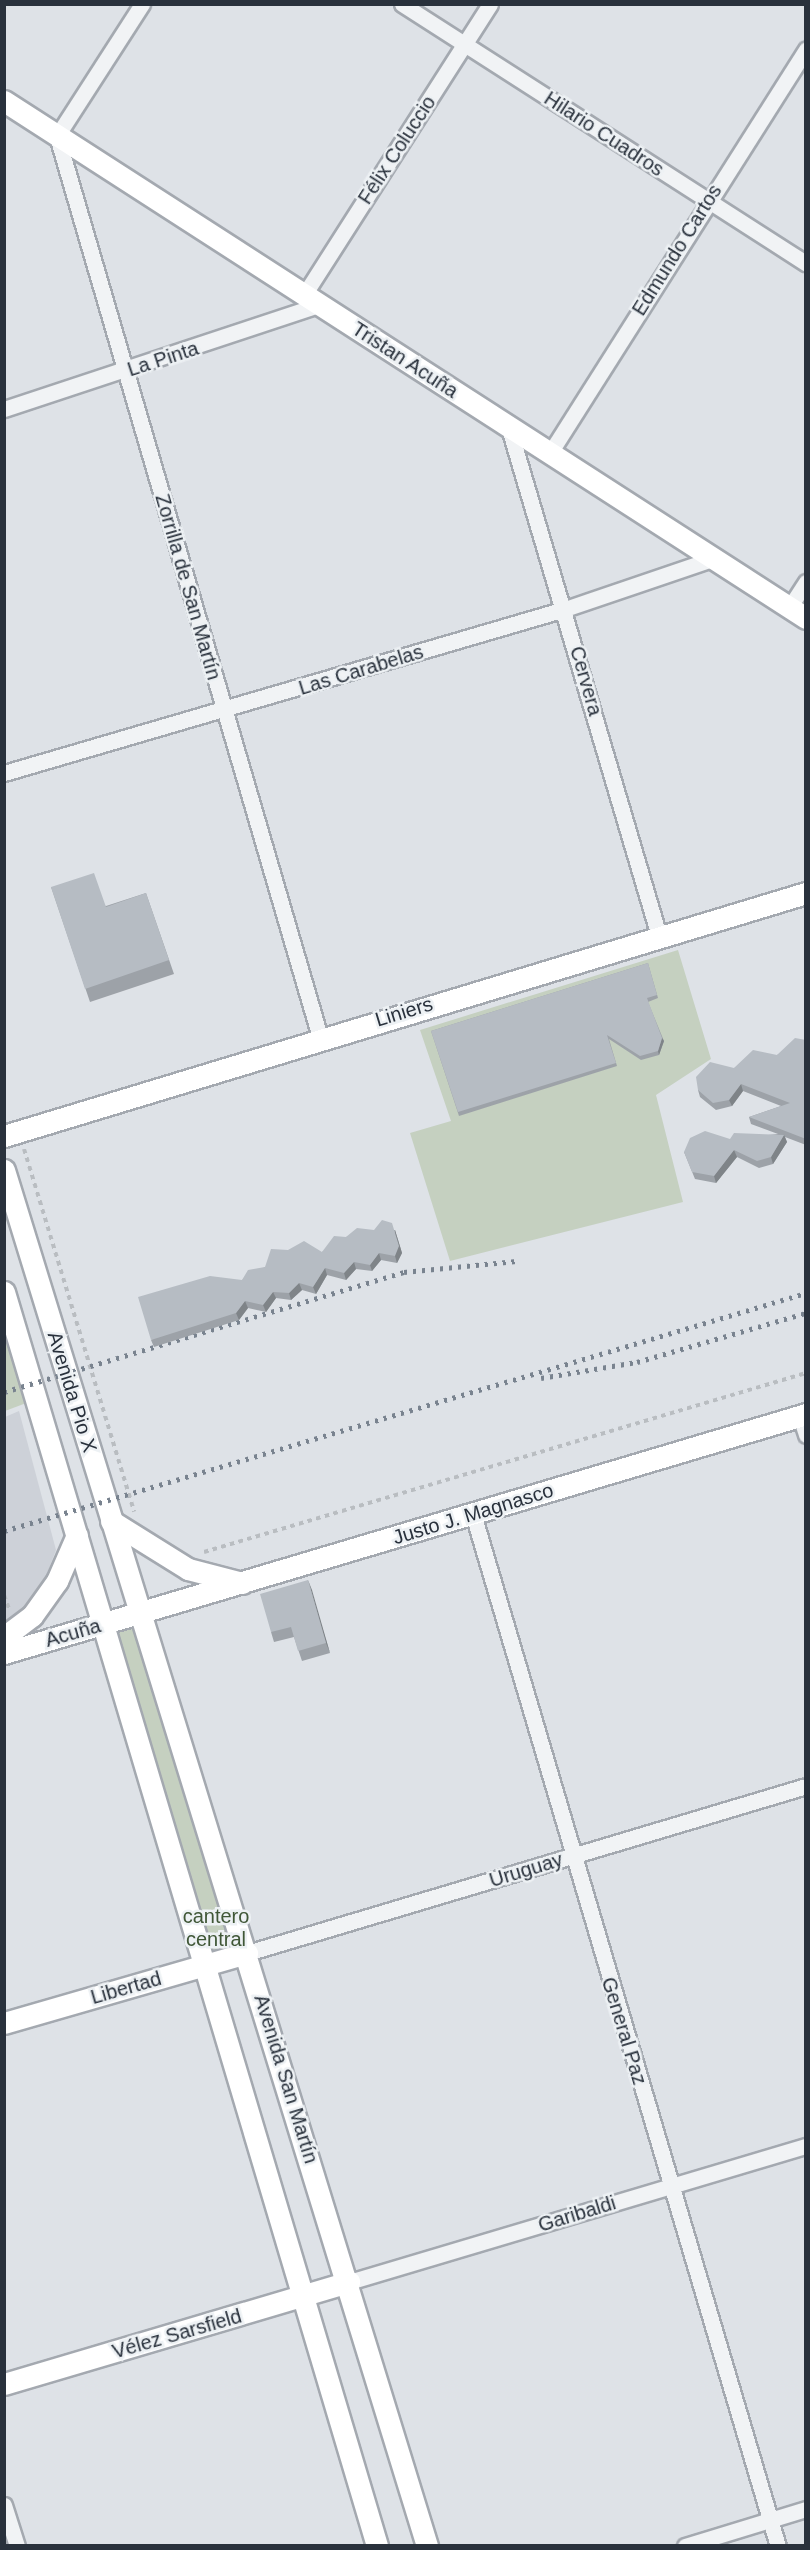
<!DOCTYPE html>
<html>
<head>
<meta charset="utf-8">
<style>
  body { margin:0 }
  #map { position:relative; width:810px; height:2550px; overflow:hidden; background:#dee2e7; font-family:Helvetica,sans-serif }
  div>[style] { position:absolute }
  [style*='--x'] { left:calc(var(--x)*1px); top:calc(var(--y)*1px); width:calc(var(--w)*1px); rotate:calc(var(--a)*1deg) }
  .built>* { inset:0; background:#cdd1d8 }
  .green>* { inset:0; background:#c5d0c0 }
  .path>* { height:4px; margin-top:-2px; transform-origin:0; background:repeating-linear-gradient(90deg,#b9bdc1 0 4.5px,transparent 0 9px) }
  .roads { filter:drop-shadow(2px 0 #a4a9b0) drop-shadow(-2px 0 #a4a9b0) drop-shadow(0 2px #a4a9b0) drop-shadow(0 -2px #a4a9b0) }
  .street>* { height:15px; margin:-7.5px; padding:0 7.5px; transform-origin:7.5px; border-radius:7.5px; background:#f1f3f5 }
  .secondary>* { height:21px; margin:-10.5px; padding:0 10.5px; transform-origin:10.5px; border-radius:10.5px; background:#fff }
  .rail>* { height:4.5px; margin-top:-2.25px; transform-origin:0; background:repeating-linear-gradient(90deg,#79838f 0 3px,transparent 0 9px) }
  .wall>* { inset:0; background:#9da2a8 }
  .shaded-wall>* { inset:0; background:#7f8488 }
  .building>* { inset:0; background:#b6bcc3 }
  span { translate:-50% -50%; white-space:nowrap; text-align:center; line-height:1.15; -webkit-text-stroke:5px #edf1f4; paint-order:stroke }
  .street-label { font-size:20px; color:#29313c }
  .park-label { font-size:20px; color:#405737 }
  .frame { position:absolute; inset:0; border:6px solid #29313c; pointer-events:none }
</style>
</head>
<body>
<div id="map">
  <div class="built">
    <div style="clip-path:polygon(19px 1411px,56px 1550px,45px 1579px,24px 1610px,5px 1624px,5px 1417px)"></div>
  </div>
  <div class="green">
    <div style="clip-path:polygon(678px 950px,711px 1059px,656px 1095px,683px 1202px,450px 1261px,410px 1133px,451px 1121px,420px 1030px)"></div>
    <div style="clip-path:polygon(4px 1292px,37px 1399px,5px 1411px,4px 1411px)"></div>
    <div style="clip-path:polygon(141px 1614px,247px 1953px,204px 1966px,106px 1624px)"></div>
  </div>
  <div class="path">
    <div style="--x:24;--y:1149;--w:379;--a:73.1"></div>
    <div style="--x:204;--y:1552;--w:628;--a:-16.56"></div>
    <div style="--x:4;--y:1595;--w:15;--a:70"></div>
  </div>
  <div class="roads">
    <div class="street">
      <div style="--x:142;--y:4;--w:157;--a:122.8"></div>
      <div style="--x:57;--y:136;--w:939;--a:73.73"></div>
      <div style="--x:402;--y:4;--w:480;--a:32.7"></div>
      <div style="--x:304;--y:295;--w:345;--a:-57.4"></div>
      <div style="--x:4;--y:409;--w:332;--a:-18.3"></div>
      <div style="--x:509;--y:428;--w:530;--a:73.55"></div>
      <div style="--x:550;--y:453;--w:478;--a:-57.6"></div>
      <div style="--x:789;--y:608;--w:31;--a:-57"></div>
      <div style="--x:4;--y:773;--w:584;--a:-16.3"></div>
      <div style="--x:565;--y:609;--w:158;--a:-18.8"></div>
      <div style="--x:800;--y:1416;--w:20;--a:72"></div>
      <div style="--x:473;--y:1514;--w:1076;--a:73.54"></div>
      <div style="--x:247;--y:1953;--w:583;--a:-16.63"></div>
      <div style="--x:349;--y:2282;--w:477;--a:-16.6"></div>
      <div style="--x:4;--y:2505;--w:43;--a:72.4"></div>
      <div style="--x:685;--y:2546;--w:127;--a:-17"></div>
    </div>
    <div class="secondary">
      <div style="--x:4;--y:101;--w:954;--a:32.81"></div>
      <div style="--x:4;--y:1136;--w:838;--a:-16.86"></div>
      <div style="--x:4;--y:1170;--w:1440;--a:72.91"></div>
      <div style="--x:4;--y:1292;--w:1308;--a:73.43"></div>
      <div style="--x:111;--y:1521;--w:91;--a:31.9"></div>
      <div style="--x:188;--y:1569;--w:56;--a:14.5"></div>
      <div style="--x:4;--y:1637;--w:35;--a:-37"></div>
      <div style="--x:32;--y:1616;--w:43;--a:-54.5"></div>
      <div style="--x:57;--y:1581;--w:50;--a:-66.5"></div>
      <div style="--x:4;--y:1653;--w:837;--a:-16.59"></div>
      <div style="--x:4;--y:2023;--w:253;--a:-16.1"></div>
      <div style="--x:4;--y:2384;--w:360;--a:-16.5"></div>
    </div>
  </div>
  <div class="rail">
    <div style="--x:541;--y:1378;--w:97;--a:-9.5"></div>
    <div style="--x:637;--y:1362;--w:176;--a:-16.2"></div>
    <div style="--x:4;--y:1392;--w:418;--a:-16.7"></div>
    <div style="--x:404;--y:1272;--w:113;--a:-5.6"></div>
    <div style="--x:4;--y:1531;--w:837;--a:-16.53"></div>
  </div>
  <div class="wall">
    <div style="clip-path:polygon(51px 887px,106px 906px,146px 893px,174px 974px,90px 1002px)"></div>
    <div style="clip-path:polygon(648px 963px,658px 998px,648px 1002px,664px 1041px,659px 1055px,641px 1060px,609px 1039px,617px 1066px,459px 1116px,431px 1031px)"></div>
    <div style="clip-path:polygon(806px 1040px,806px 1145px,785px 1137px,787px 1142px,773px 1164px,759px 1168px,737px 1157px,716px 1183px,695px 1179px,684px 1152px,730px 1139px,778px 1134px,751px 1124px,749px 1117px,781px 1106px,743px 1091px,732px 1106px,716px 1110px,700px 1097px,698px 1090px,734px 1068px,777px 1055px)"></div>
    <div style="clip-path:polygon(374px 1230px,395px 1230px,402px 1253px,397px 1263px,381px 1260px,372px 1271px,356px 1269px,346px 1280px,327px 1275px,316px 1294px,302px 1290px,291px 1300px,276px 1298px,266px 1312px,248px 1308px,239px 1320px,154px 1347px,151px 1340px,242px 1280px,265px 1267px,322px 1252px,346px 1237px)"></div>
    <div style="clip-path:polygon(308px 1580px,330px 1653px,302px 1661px,294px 1637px,274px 1642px,271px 1632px)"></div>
  </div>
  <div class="shaded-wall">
    <div style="clip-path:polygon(662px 1038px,664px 1041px,659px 1055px,658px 1051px)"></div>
    <div style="clip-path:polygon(741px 1084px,743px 1091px,732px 1106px,729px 1100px)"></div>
    <div style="clip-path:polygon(784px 1135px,787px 1142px,773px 1164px,771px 1157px)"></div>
    <div style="clip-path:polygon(734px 1150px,737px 1157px,716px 1183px,714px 1176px)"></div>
    <div style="clip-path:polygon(395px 1230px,402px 1253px,397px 1263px,395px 1256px)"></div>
    <div style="clip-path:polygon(379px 1253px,381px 1260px,372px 1271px,370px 1265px)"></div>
    <div style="clip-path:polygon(354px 1262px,356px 1269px,346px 1280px,344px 1273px)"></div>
    <div style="clip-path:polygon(325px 1268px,327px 1275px,316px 1294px,313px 1287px)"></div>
    <div style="clip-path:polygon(299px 1283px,302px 1290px,291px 1300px,289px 1293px)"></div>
    <div style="clip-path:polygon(273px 1292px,276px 1298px,266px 1312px,263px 1305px)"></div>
    <div style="clip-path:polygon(245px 1301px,248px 1308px,239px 1320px,236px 1313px)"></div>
    <div style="clip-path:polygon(308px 1580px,312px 1590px,330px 1653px,326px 1643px)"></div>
  </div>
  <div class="building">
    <div style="clip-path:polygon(94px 873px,106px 907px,146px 893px,169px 960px,85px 989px,51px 887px)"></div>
    <div style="clip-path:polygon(648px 963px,657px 995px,647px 998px,662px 1038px,658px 1051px,640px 1056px,607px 1035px,616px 1063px,458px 1112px,431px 1031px)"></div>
    <div style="clip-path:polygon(795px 1038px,806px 1040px,806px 1139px,749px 1117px,790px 1103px,741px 1084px,729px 1100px,713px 1103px,698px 1090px,696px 1077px,710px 1062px,734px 1068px,753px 1050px,777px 1055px)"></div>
    <div style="clip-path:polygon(705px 1131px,730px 1139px,734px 1133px,784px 1135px,771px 1157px,757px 1161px,734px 1150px,714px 1176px,692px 1172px,684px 1152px,690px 1138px)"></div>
    <div style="clip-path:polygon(382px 1220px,392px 1223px,399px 1246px,395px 1256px,379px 1253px,370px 1265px,354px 1262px,344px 1273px,325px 1268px,313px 1287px,299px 1283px,289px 1293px,273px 1292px,263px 1305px,245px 1301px,236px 1313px,151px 1340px,138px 1297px,210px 1276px,242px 1280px,248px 1270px,265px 1267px,271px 1249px,288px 1250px,304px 1241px,322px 1252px,334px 1236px,346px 1237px,357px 1228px,374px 1230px)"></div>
    <div style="clip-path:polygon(308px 1580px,326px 1643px,298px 1651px,291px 1627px,271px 1632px,260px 1594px)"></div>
  </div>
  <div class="street-label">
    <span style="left:604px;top:134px;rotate:33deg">Hilario Cuadros</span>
    <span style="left:397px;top:150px;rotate:-57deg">Félix Coluccio</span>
    <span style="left:677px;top:250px;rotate:-58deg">Edmundo Cartos</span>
    <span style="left:163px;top:359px;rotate:-18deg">La Pinta</span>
    <span style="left:405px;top:360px;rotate:33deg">Tristan Acuña</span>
    <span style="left:188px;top:587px;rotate:74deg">Zorrilla de San Martín</span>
    <span style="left:361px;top:670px;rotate:-17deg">Las Carabelas</span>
    <span style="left:586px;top:681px;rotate:74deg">Cervera</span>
    <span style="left:404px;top:1012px;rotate:-17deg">Liniers</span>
    <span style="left:72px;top:1392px;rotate:73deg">Avenida Pio X</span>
    <span style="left:473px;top:1514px;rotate:-17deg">Justo J. Magnasco</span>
    <span style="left:73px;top:1633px;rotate:-16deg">Acuña</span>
    <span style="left:526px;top:1870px;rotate:-17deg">Uruguay</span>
    <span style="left:126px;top:1988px;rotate:-16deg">Libertad</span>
    <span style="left:624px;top:2031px;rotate:73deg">General Paz</span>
    <span style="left:286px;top:2079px;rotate:73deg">Avenida San Martín</span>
    <span style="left:577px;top:2214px;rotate:-17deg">Garibaldi</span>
    <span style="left:177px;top:2334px;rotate:-16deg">Vélez Sarsfield</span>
  </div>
  <div class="park-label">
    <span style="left:216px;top:1928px">cantero<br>central</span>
  </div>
  <div class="frame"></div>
</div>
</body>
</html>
